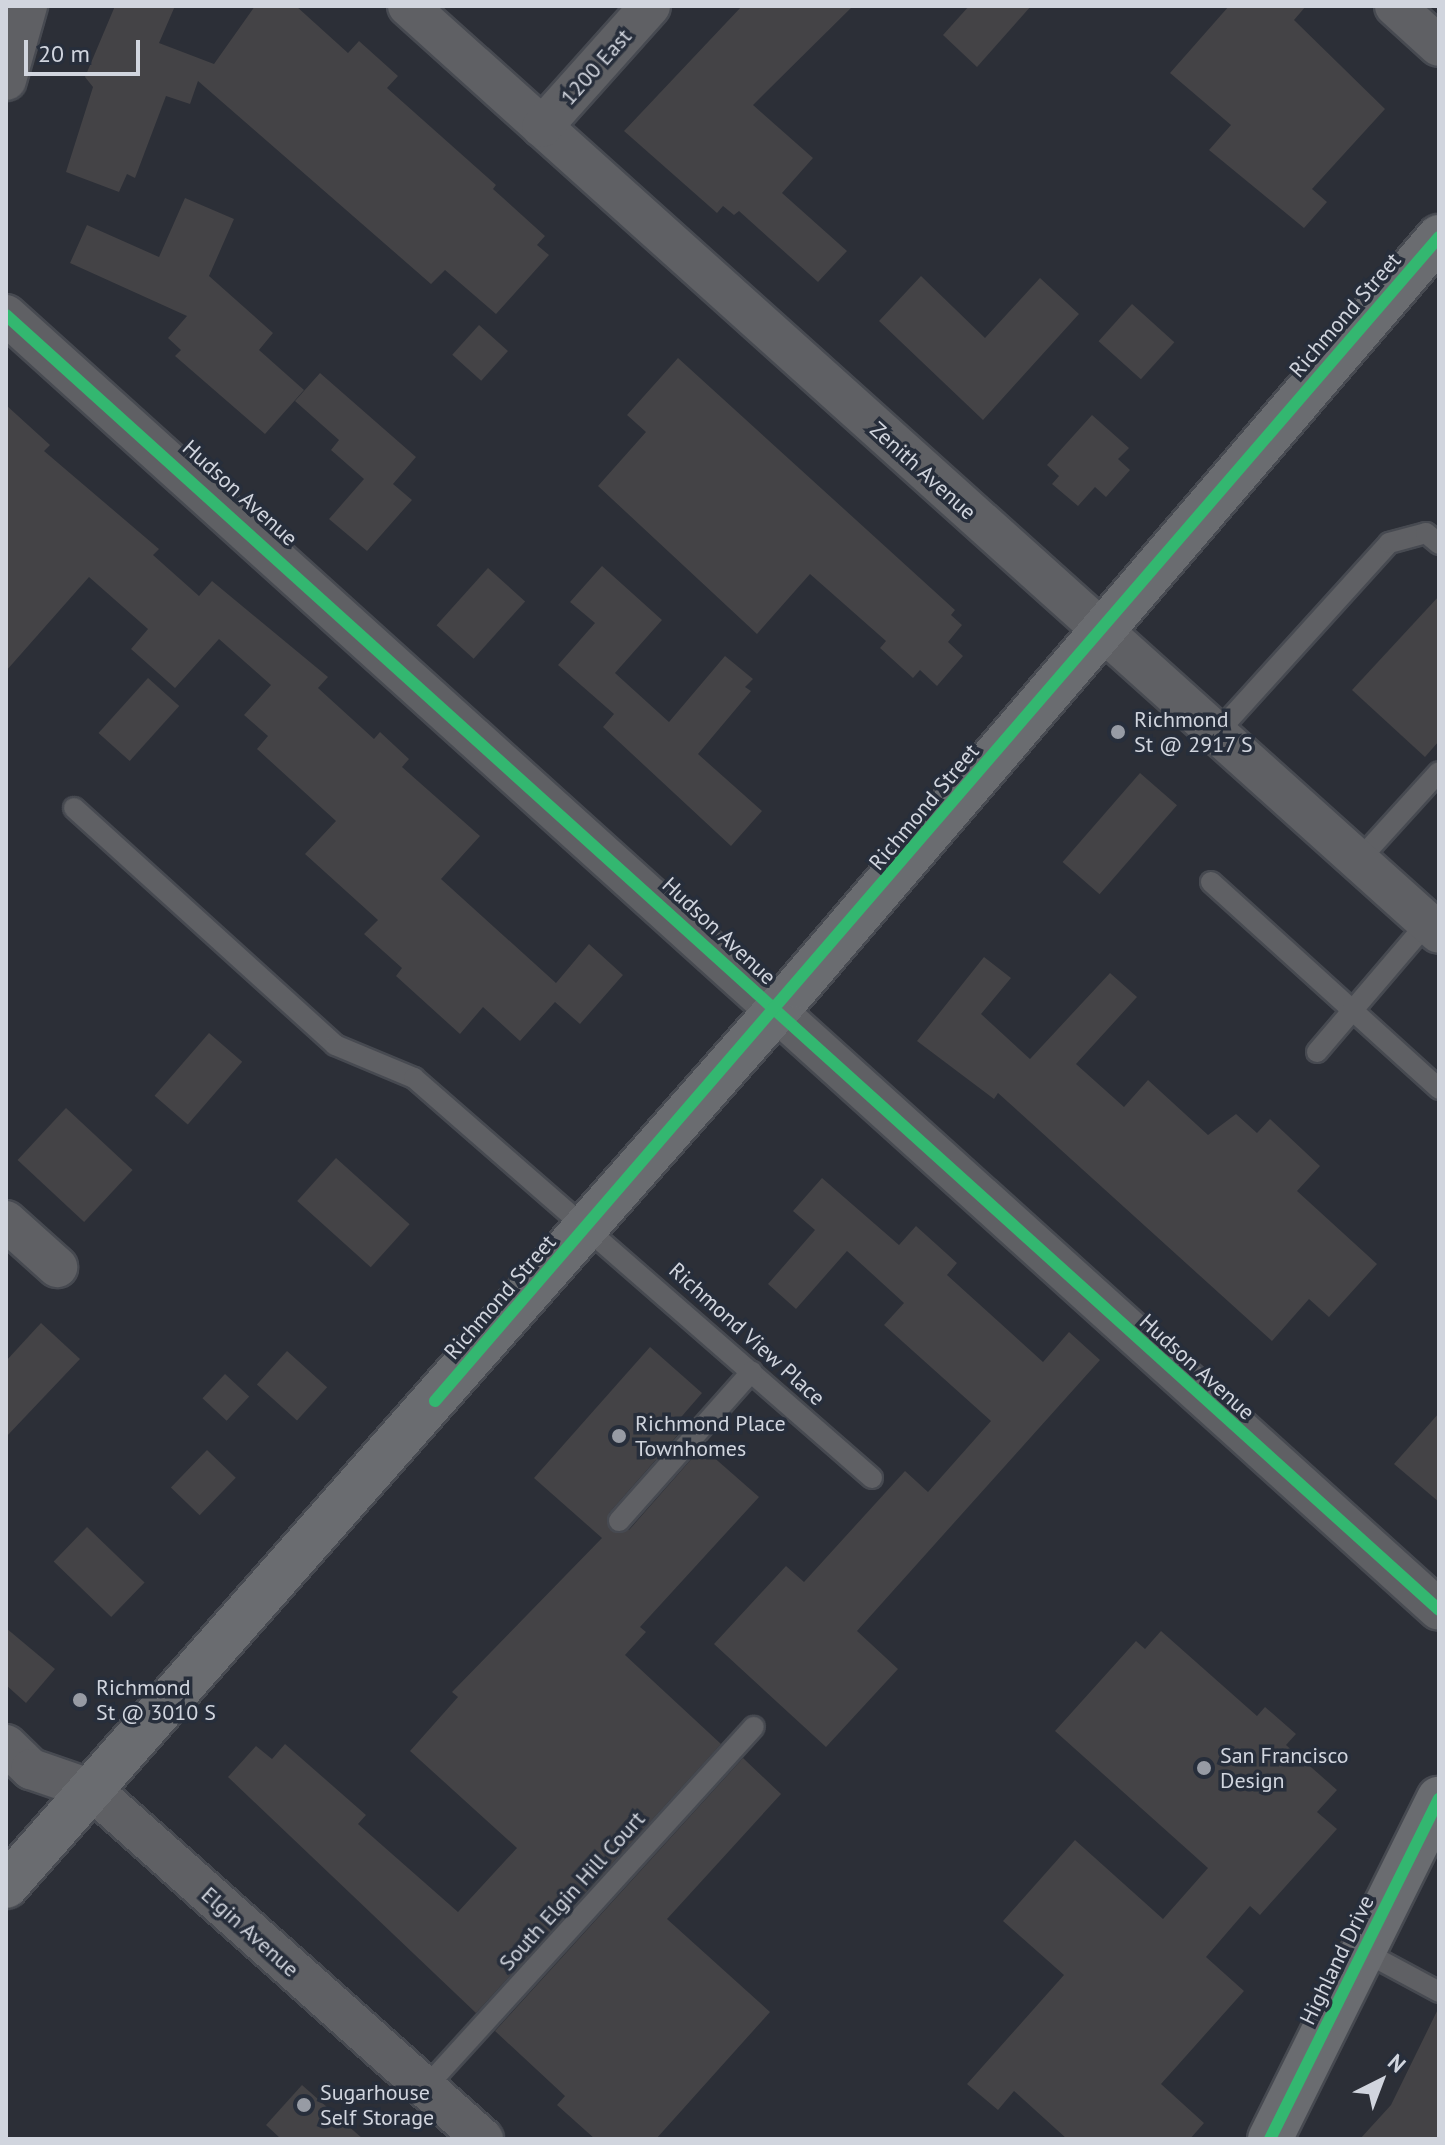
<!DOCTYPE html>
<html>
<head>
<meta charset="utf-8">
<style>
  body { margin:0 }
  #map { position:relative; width:1445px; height:2145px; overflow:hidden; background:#2c2f37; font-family:"PT Sans",sans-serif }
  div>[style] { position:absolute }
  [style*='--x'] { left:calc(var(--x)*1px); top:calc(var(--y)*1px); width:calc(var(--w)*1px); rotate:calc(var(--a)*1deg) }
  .building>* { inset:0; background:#444346; transform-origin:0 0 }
  .roads { filter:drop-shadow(2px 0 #474a51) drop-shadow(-2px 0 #474a51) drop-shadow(0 2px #474a51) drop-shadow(0 -2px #474a51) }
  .service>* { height:20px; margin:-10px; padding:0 10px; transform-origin:10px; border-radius:10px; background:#5f6064 }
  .minor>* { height:40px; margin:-20px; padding:0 20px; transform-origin:20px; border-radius:20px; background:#5f6064 }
  .secondary>* { height:44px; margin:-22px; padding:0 22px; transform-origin:22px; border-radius:22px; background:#6a6c70 }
  .cycleway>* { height:12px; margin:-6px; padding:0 6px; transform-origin:6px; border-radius:6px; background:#33b770 }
  .dots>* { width:22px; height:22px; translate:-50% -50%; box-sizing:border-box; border:4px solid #272e3b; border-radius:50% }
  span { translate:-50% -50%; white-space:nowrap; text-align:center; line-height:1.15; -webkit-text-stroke:7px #272e3b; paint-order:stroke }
  .street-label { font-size:22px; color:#d1d5de }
  .poi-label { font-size:22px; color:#d1d5de }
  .left { translate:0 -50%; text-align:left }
  .frame { position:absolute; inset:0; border:8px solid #d1d5de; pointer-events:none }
  .north { position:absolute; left:1341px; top:2041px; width:80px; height:80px; -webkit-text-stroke:6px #272e3b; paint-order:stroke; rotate:42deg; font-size:22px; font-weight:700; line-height:32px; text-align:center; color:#d1d5de }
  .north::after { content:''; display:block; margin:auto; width:28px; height:36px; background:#d1d5de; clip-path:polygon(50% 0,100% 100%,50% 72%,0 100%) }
  .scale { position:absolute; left:24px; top:40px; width:116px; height:36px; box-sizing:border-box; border:4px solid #d1d5de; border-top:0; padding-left:10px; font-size:24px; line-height:28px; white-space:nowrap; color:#d1d5de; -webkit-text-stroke:6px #272e3b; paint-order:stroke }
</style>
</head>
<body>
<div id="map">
  <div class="building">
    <div style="clip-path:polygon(115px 6px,175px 6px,159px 43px,214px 64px,255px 6px,296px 6px,348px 53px,359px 41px,398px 76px,387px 88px,496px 185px,493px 189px,545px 236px,537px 245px,549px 255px,496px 314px,445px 270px,431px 284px,198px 81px,190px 104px,166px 96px,135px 178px,127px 174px,119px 192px,66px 172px,93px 87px,85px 77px)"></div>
    <div style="clip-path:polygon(742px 6px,853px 6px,753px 105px,813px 158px,782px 193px,847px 251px,818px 282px,739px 211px,734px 215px,723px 206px,717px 213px,624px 131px)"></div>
    <div style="clip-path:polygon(969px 6px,1031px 6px,977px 67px,943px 35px)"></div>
    <div style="clip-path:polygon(1229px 6px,1306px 6px,1294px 20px,1385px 109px,1312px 189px,1327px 202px,1304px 228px,1209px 150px,1231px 125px,1170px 73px)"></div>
    <div style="clip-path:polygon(185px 198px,234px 219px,209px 276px,273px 333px,259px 350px,304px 390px,265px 434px,175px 356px,181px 350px,168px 338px,187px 316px,70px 263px,87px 225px,159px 257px)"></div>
    <div style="clip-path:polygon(921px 276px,985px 338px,1040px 278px,1079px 314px,983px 420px,879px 321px)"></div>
    <div style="left:1132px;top:304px;width:57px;height:50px;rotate:42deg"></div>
    <div style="left:479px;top:325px;width:39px;height:40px;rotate:42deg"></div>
    <div style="clip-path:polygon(678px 358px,955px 610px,951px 615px,962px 625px,948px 642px,963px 656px,937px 686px,920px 670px,913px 678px,880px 648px,886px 641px,810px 574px,757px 634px,598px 486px,646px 432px,627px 415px)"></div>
    <div style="clip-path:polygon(320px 373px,416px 457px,393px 484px,412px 500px,367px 551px,329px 519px,364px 479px,331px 450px,339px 440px,295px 401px)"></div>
    <div style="clip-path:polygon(6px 405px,50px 445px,44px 451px,159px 549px,153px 555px,199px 596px,212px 581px,328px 677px,318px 688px,374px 739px,380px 732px,409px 759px,402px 767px,480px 836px,441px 879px,556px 983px,589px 944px,623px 975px,580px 1024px,555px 1002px,520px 1041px,483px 1007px,460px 1034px,396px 976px,402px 968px,364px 934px,378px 920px,305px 854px,336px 821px,257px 749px,268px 736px,244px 715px,271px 685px,219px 639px,175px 688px,131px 649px,148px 629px,89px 577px,6px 671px)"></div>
    <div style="clip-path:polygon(1092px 415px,1129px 448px,1118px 459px,1130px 470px,1106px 497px,1095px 487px,1078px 506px,1052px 484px,1059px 476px,1047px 465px)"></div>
    <div style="clip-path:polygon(602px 566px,662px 620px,615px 673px,669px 722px,725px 656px,753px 679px,745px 687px,751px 691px,698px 754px,762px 811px,731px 846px,603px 727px,614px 714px,558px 665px,595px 623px,570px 602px)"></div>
    <div style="left:488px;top:568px;width:50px;height:77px;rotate:42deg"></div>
    <div style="clip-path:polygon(1439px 596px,1439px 741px,1425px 757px,1352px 690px)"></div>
    <div style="left:148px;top:678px;width:42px;height:74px;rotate:42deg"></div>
    <div style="left:1140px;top:773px;width:49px;height:118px;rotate:41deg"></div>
    <div style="clip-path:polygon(984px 957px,1011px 978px,981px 1014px,1030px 1059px,1110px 973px,1137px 997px,1076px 1064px,1124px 1107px,1148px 1080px,1208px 1135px,1236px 1114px,1257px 1133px,1270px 1119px,1320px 1166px,1297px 1191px,1377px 1264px,1329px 1317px,1309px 1299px,1272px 1341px,998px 1093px,994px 1099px,917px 1041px)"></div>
    <div style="left:209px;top:1033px;width:44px;height:83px;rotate:41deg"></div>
    <div style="left:66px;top:1108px;width:91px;height:71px;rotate:43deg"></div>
    <div style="left:336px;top:1158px;width:99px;height:58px;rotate:42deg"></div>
    <div style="clip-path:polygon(822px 1178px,899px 1245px,916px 1226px,957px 1263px,947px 1275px,1043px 1362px,1069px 1332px,1100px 1360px,857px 1631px,898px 1669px,826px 1747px,714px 1644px,786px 1566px,804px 1582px,905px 1471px,928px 1492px,991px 1421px,884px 1325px,904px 1303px,847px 1251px,796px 1309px,768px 1284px,815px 1230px,793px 1211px)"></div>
    <div style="clip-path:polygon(41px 1323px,80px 1359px,6px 1437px,6px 1361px)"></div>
    <div style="clip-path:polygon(650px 1347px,702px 1393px,676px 1423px,683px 1429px,609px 1513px,610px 1530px,629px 1530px,702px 1447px,759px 1497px,640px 1627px,646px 1632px,625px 1655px,721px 1744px,476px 2013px,228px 1777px,256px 1746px,272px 1759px,285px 1744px,366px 1815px,358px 1824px,458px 1912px,517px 1848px,410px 1751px,458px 1697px,452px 1692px,602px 1538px,534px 1478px)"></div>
    <div style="left:287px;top:1351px;width:54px;height:45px;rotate:42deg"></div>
    <div style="left:225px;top:1374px;width:33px;height:33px;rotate:43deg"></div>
    <div style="clip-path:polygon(1439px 1413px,1439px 1502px,1394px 1464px)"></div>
    <div style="left:207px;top:1450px;width:40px;height:52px;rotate:44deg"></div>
    <div style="left:87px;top:1527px;width:80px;height:48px;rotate:44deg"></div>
    <div style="clip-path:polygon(6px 1628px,55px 1669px,26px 1703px,6px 1685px)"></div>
    <div style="clip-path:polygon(1161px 1631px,1257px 1716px,1265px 1707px,1296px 1734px,1286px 1745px,1337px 1790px,1317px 1812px,1337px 1829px,1260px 1915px,1250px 1906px,1206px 1957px,1244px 1991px,1161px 2084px,1204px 2123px,1190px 2139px,1067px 2139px,1014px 2091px,998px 2110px,967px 2084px,1064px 1975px,1003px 1921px,1075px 1840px,1163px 1919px,1208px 1868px,1055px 1731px,1136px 1641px,1145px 1649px)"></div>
    <div style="clip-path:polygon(743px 1758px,781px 1794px,667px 1919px,770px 2012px,656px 2139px,595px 2139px,557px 2105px,565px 2096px,495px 2031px)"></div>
    <div style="clip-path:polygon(1439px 2007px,1439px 2139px,1360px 2139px,1391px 2105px)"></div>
    <div style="clip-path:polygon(302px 2085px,363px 2139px,281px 2139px,266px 2125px)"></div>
  </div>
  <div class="roads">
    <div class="service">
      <div style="--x:1216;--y:734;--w:258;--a:-47.8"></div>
      <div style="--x:1389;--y:543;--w:38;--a:-15"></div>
      <div style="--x:1426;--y:533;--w:17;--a:40"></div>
      <div style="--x:74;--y:808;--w:353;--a:42.2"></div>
      <div style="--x:335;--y:1045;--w:86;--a:22.7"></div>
      <div style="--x:414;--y:1078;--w:608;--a:41.13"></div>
      <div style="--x:1358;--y:861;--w:120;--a:-47.7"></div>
      <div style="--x:1211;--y:882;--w:308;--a:42.2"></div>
      <div style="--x:1317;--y:1052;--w:170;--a:-49.5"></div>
      <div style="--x:619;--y:1521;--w:200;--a:-48.4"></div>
      <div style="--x:1363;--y:1951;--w:86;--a:28.3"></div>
      <div style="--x:426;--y:2087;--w:487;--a:-47.7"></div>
    </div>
    <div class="minor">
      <div style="--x:408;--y:6;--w:1386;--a:41.96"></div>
      <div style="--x:1395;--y:6;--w:59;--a:42.3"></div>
      <div style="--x:6;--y:80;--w:77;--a:-74.2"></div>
      <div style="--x:542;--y:127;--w:162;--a:-48.2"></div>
      <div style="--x:6;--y:315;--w:1931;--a:42.1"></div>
      <div style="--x:6;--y:1221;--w:69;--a:42"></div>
      <div style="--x:6;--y:1745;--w:35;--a:44"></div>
      <div style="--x:31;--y:1769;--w:65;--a:19"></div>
      <div style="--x:92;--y:1790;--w:524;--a:41.75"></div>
    </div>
    <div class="secondary">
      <div style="--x:6;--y:1886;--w:1199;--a:-48.65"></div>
      <div style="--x:798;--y:986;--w:986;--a:-49.44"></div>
      <div style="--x:1270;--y:2139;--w:380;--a:-63.6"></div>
    </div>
  </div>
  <div class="cycleway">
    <div style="--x:6;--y:315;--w:1931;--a:42.1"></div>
    <div style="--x:435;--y:1401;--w:1537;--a:-49.22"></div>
    <div style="--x:1270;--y:2139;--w:380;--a:-63.6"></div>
  </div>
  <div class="dots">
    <div style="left:1118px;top:732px;background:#979ba4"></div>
    <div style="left:619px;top:1436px;background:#979ba4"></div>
    <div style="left:80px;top:1700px;background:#979ba4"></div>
    <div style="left:1204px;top:1768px;background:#979ba4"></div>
    <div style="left:304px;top:2105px;background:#979ba4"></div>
  </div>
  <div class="street-label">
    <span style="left:596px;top:67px;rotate:-48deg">1200 East</span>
    <span style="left:1345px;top:315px;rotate:-49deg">Richmond Street</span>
    <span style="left:923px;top:471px;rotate:42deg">Zenith Avenue</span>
    <span style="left:240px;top:493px;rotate:42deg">Hudson Avenue</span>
    <span style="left:924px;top:807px;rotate:-50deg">Richmond Street</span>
    <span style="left:719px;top:931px;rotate:43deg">Hudson Avenue</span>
    <span style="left:500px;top:1297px;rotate:-49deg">Richmond Street</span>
    <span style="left:747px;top:1334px;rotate:42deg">Richmond View Place</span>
    <span style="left:1197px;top:1367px;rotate:42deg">Hudson Avenue</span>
    <span style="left:572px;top:1891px;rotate:-48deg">South Elgin Hill Court</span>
    <span style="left:250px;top:1932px;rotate:42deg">Elgin Avenue</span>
    <span style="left:1337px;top:1960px;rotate:-64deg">Highland Drive</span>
  </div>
  <div class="poi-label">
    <span class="left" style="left:1134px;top:732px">Richmond<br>St @ 2917 S</span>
    <span class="left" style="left:635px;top:1436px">Richmond Place<br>Townhomes</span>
    <span class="left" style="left:96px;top:1700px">Richmond<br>St @ 3010 S</span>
    <span class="left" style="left:1220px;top:1768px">San Francisco<br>Design</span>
    <span class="left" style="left:320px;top:2105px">Sugarhouse<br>Self Storage</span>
  </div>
  <div class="frame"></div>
  <div class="north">N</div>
  <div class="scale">20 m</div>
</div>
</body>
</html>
